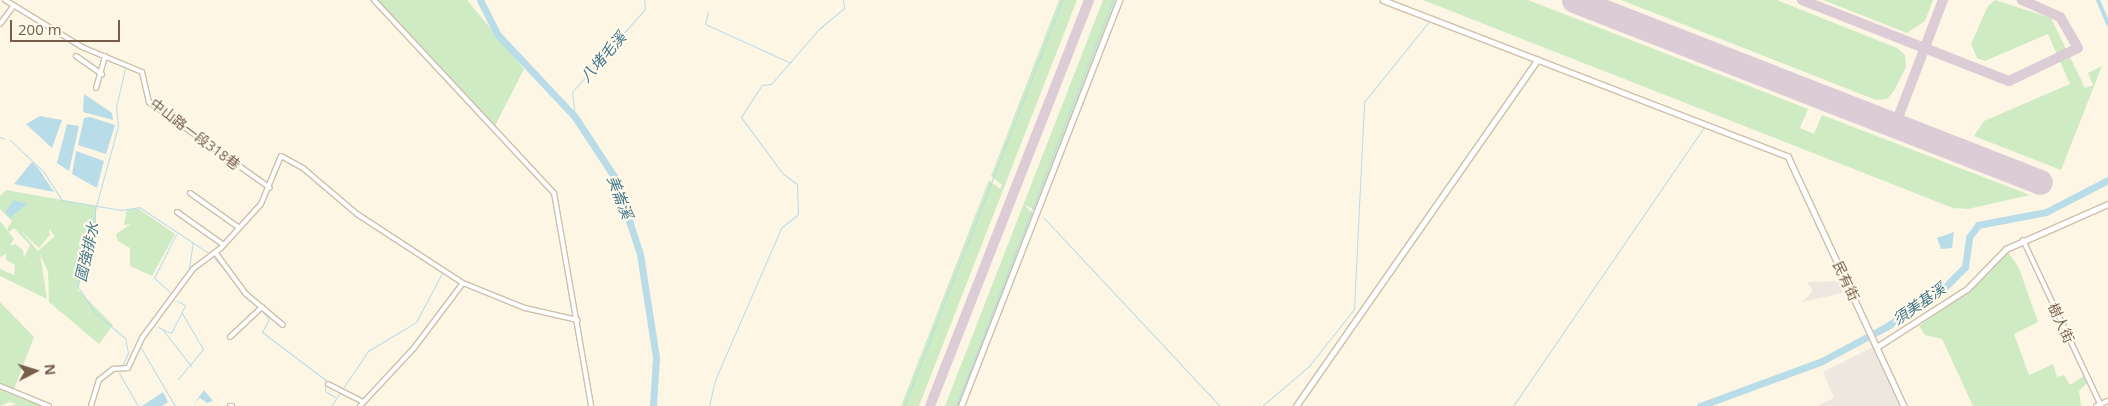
<!DOCTYPE html>
<html>
<head>
<meta charset="utf-8">
<style>
  body { margin:0 }
  #map { position:relative; width:2108px; height:406px; overflow:hidden; background:#fdf6e5; font-family:"Open Sans","Noto Sans TC",sans-serif }
  div>[style] { position:absolute }
  [style*='--x'] { left:calc(var(--x)*1px); top:calc(var(--y)*1px); width:calc(var(--w)*1px); rotate:calc(var(--a)*1deg) }
  .industrial>* { inset:0; background:#ede7df }
  .green>* { inset:0; background:#cfebc3 }
  .water>* { inset:0; background:#b8dce8 }
  .stream>* { height:1px; margin:-0.5px; padding:0 0.5px; transform-origin:0.5px; border-radius:0.5px; background:#b8dce8 }
  .canal>* { height:4px; margin:-2px; padding:0 2px; transform-origin:2px; border-radius:2px; background:#b8dce8 }
  .river>* { height:7px; margin:-3.5px; padding:0 3.5px; transform-origin:3.5px; border-radius:3.5px; background:#b8dce8 }
  .taxiway>* { height:10px; margin:-5px; padding:0 5px; transform-origin:5px; border-radius:5px; background:#dcccd6 }
  .runway>* { height:25px; margin:-12.5px; padding:0 12.5px; transform-origin:12.5px; border-radius:12.5px; background:#dcccd6 }
  .roads { filter:drop-shadow(1px 0 #cfbfab) drop-shadow(-1px 0 #cfbfab) drop-shadow(0 1px #cfbfab) drop-shadow(0 -1px #cfbfab) }
  .minor>* { height:4px; margin:-2px; padding:0 2px; transform-origin:2px; border-radius:2px; background:#fff }
  .tertiary>* { height:4.5px; margin:-2.25px; padding:0 2.25px; transform-origin:2.25px; border-radius:2.25px; background:#fff }
  span { translate:-50% -50%; white-space:nowrap; text-align:center; line-height:1.15; -webkit-text-stroke:4px #fffaec; paint-order:stroke }
  .street-label { font-size:14px; color:#775e49 }
  .water-label { font-size:15px; color:#41778b; font-style:italic }
  .north { position:absolute; left:10px; top:346px; width:50px; height:50px; -webkit-text-stroke:4px #fffaec; paint-order:stroke; rotate:85deg; font-size:14px; font-weight:700; line-height:20px; text-align:center; color:#775e49 }
  .north::after { content:''; display:block; margin:auto; width:18px; height:22px; background:#775e49; clip-path:polygon(50% 0,100% 100%,50% 72%,0 100%) }
  .scale { position:absolute; left:10px; top:20px; width:110px; height:22px; box-sizing:border-box; border:2px solid #775e49; border-top:0; padding-left:6px; font-size:15px; line-height:18px; white-space:nowrap; color:#775e49; -webkit-text-stroke:4px #fffaec; paint-order:stroke }
</style>
</head>
<body>
<div id="map">
  <div class="industrial">
    <div style="clip-path:polygon(1839px 281px,1847px 292px,1802px 302px,1813px 291px,1807px 282px)"></div>
    <div style="clip-path:polygon(1873px 347px,1900px 406px,1817px 406px,1834px 398px,1823px 372px)"></div>
  </div>
  <div class="green">
    <div style="clip-path:polygon(376px 0,467px 0,524px 69px,494px 128px)"></div>
    <div style="clip-path:polygon(1059px 0,1077px 0,919px 406px,901px 406px,989px 180px,1000px 189px,1002px 185px,991px 176px)"></div>
    <div style="clip-path:polygon(1103px 0,1117px 0,1035px 210px,1025px 205px,1033px 214px,959px 406px,945px 406px)"></div>
    <div style="clip-path:polygon(1423px 0,1528px 0,1808px 109px,1800px 128px,1814px 134px,1822px 115px,2030px 195px,1968px 209px,1953px 208px)"></div>
    <div style="clip-path:polygon(1621px 0,1777px 0,1897px 48px,1905px 55px,1906px 67px,1894px 91px,1887px 99px,1876px 100px)"></div>
    <div style="clip-path:polygon(1823px 0,1933px 0,1925px 21px,1907px 33px)"></div>
    <div style="clip-path:polygon(1995px 0,2051px 18px,2085px 88px,2093px 85px,2088px 73px,2102px 66px,2061px 170px,1974px 136px,1984px 121px,2070px 84px,2048px 34px,1985px 61px,1977px 58px,1971px 44px,1988px 6px)"></div>
    <div style="clip-path:polygon(evenodd,6px 190px,96px 206px,95px 228px,78px 290px,113px 325px,99px 344px,49px 302px,48px 272px,40px 254px,47px 299px,0 276px,0 269px,14px 275px,15px 265px,6px 260px,6px 254px,0 257px,0 221px,14px 239px,10px 246px,15px 244px,23px 250px,24px 258px,30px 245px,14px 228px,9px 232px,7px 229px,12px 221px,0 209px,0 196px,6px 190px,49px 229px,55px 236px,38px 251px,21px 231px,39px 248px,50px 235px,49px 229px)"></div>
    <div style="clip-path:polygon(127px 209px,139px 209px,175px 234px,152px 276px,130px 266px,130px 248px,118px 241px,116px 234px,131px 224px,124px 225px)"></div>
    <div style="clip-path:polygon(2008px 252px,2019px 268px,2038px 322px,2014px 334px,2029px 375px,2053px 364px,2057px 377px,2064px 375px,2070px 385px,2084px 376px,2087px 383px,2079px 391px,2081px 406px,1973px 406px,1942px 339px,1925px 335px,1919px 326px,1969px 291px)"></div>
    <div style="clip-path:polygon(0 302px,34px 337px,14px 389px,0 384px)"></div>
    <div style="clip-path:polygon(0 389px,20px 398px,43px 406px,9px 406px,17px 404px,9px 402px,0 406px)"></div>
  </div>
  <div class="water">
    <div style="clip-path:polygon(84px 94px,112px 113px,113px 120px,83px 112px)"></div>
    <div style="clip-path:polygon(40px 116px,62px 120px,52px 148px,26px 124px)"></div>
    <div style="clip-path:polygon(90px 117px,115px 125px,106px 154px,78px 145px,84px 118px)"></div>
    <div style="clip-path:polygon(67px 124px,79px 126px,69px 171px,57px 163px)"></div>
    <div style="clip-path:polygon(76px 151px,104px 161px,97px 188px,72px 174px)"></div>
    <div style="clip-path:polygon(32px 162px,38px 168px,54px 192px,14px 184px)"></div>
    <div style="clip-path:polygon(14px 200px,27px 204px,10px 218px,5px 212px)"></div>
    <div style="clip-path:polygon(1954px 232px,1952px 248px,1941px 249px,1937px 238px)"></div>
    <div style="clip-path:polygon(204px 390px,213px 401px,207px 403px,200px 398px,194px 404px)"></div>
    <div style="clip-path:polygon(163px 392px,168px 402px,162px 406px,142px 406px)"></div>
  </div>
  <div class="stream">
    <div style="--x:708;--y:12;--w:12;--a:104"></div>
    <div style="--x:705;--y:24;--w:94;--a:24.4"></div>
    <div style="--x:125;--y:62;--w:2;--a:27"></div>
    <div style="--x:575;--y:117;--w:25;--a:-97"></div>
    <div style="--x:572;--y:92;--w:111;--a:-48.7"></div>
    <div style="--x:645;--y:9;--w:9;--a:-96"></div>
    <div style="--x:0;--y:137;--w:5;--a:22"></div>
    <div style="--x:10;--y:140;--w:45;--a:43.2"></div>
    <div style="--x:43;--y:171;--w:35;--a:57"></div>
    <div style="--x:62;--y:200;--w:60;--a:9.6"></div>
    <div style="--x:121;--y:210;--w:18;--a:-9"></div>
    <div style="--x:139;--y:207;--w:85;--a:33.5"></div>
    <div style="--x:1043;--y:217;--w:259;--a:46.9"></div>
    <div style="--x:214;--y:258;--w:66;--a:48.1"></div>
    <div style="--x:172;--y:294;--w:24;--a:-138"></div>
    <div style="--x:154;--y:278;--w:49;--a:-63.4"></div>
    <div style="--x:172;--y:295;--w:31;--a:-57"></div>
    <div style="--x:189;--y:269;--w:27;--a:-82"></div>
    <div style="--x:262;--y:311;--w:11;--a:49"></div>
    <div style="--x:269;--y:319;--w:15;--a:118"></div>
    <div style="--x:262;--y:332;--w:81;--a:37"></div>
    <div style="--x:158;--y:327;--w:14;--a:25"></div>
    <div style="--x:171;--y:333;--w:31;--a:-63"></div>
    <div style="--x:185;--y:305;--w:9;--a:-153"></div>
    <div style="--x:163;--y:330;--w:46;--a:52.1"></div>
    <div style="--x:141;--y:348;--w:67;--a:59.6"></div>
    <div style="--x:122;--y:367;--w:15;--a:-67"></div>
    <div style="--x:128;--y:353;--w:15;--a:-101"></div>
    <div style="--x:125;--y:338;--w:39;--a:-140"></div>
    <div style="--x:95;--y:313;--w:33;--a:-123"></div>
    <div style="--x:77;--y:285;--w:53;--a:-70.2"></div>
    <div style="--x:95;--y:235;--w:25;--a:-90"></div>
    <div style="--x:95;--y:210;--w:87;--a:-74.7"></div>
    <div style="--x:118;--y:126;--w:19;--a:-96"></div>
    <div style="--x:116;--y:107;--w:40;--a:-77"></div>
    <div style="--x:119;--y:373;--w:38;--a:60"></div>
    <div style="--x:178;--y:379;--w:39;--a:-50"></div>
    <div style="--x:203;--y:349;--w:42;--a:-120.3"></div>
    <div style="--x:325;--y:385;--w:6;--a:90"></div>
    <div style="--x:325;--y:391;--w:12;--a:31"></div>
    <div style="--x:331;--y:406;--w:66;--a:-56.1"></div>
    <div style="--x:368;--y:351;--w:56;--a:-31.1"></div>
    <div style="--x:416;--y:322;--w:55;--a:-62"></div>
    <div style="--x:709;--y:406;--w:27;--a:-77"></div>
    <div style="--x:715;--y:380;--w:166;--a:-66.5"></div>
    <div style="--x:781;--y:228;--w:22;--a:-39"></div>
    <div style="--x:798;--y:214;--w:30;--a:-92"></div>
    <div style="--x:797;--y:184;--w:17;--a:-144"></div>
    <div style="--x:783;--y:174;--w:71;--a:-126.4"></div>
    <div style="--x:741;--y:117;--w:38;--a:-57"></div>
    <div style="--x:762;--y:85;--w:9;--a:-6"></div>
    <div style="--x:771;--y:84;--w:73;--a:-48.9"></div>
    <div style="--x:819;--y:29;--w:33;--a:-40"></div>
    <div style="--x:844;--y:8;--w:8;--a:-97"></div>
    <div style="--x:904;--y:406;--w:436;--a:-68.7"></div>
    <div style="--x:956;--y:406;--w:435;--a:-68.9"></div>
    <div style="--x:1262;--y:406;--w:62;--a:-40.4"></div>
    <div style="--x:1309;--y:366;--w:73;--a:-51.7"></div>
    <div style="--x:1354;--y:309;--w:207;--a:-87.2"></div>
    <div style="--x:1364;--y:102;--w:107;--a:-51.1"></div>
    <div style="--x:1513;--y:406;--w:340;--a:-55.6"></div>
  </div>
  <div class="canal">
    <div style="--x:2098;--y:0;--w:26;--a:67"></div>
  </div>
  <div class="river">
    <div style="--x:480;--y:0;--w:39;--a:63"></div>
    <div style="--x:498;--y:35;--w:112;--a:46.8"></div>
    <div style="--x:575;--y:117;--w:73;--a:56.7"></div>
    <div style="--x:615;--y:178;--w:80;--a:71.8"></div>
    <div style="--x:640;--y:254;--w:104;--a:81.2"></div>
    <div style="--x:656;--y:357;--w:49;--a:93.5"></div>
    <div style="--x:1700;--y:406;--w:130;--a:-20.2"></div>
    <div style="--x:1822;--y:361;--w:72;--a:-28"></div>
    <div style="--x:1886;--y:327;--w:69;--a:-33.7"></div>
    <div style="--x:1943;--y:289;--w:31;--a:-45"></div>
    <div style="--x:1965;--y:267;--w:30;--a:-82"></div>
    <div style="--x:1969;--y:237;--w:15;--a:-53"></div>
    <div style="--x:1978;--y:225;--w:69;--a:-10.8"></div>
    <div style="--x:2046;--y:212;--w:70;--a:-27.3"></div>
  </div>
  <div class="taxiway">
    <div style="--x:1802;--y:0;--w:222;--a:21.4"></div>
    <div style="--x:2009;--y:81;--w:76;--a:-25.6"></div>
    <div style="--x:2078;--y:48;--w:36;--a:-120"></div>
    <div style="--x:2060;--y:17;--w:42;--a:-155.9"></div>
    <div style="--x:1595;--y:8;--w:9;--a:-69"></div>
    <div style="--x:1896;--y:123;--w:132;--a:-69.1"></div>
    <div style="--x:930;--y:406;--w:436;--a:-68.6"></div>
  </div>
  <div class="runway">
    <div style="--x:1574;--y:0;--w:500;--a:21.33"></div>
  </div>
  <div class="roads">
    <div class="minor">
      <div style="--x:5;--y:0;--w:90;--a:31.4"></div>
      <div style="--x:82;--y:47;--w:65;--a:22.6"></div>
      <div style="--x:142;--y:72;--w:31;--a:77"></div>
      <div style="--x:149;--y:102;--w:148;--a:35.4"></div>
      <div style="--x:374;--y:0;--w:264;--a:47"></div>
      <div style="--x:554;--y:193;--w:216;--a:80.1"></div>
      <div style="--x:0;--y:24;--w:20;--a:-53"></div>
      <div style="--x:76;--y:56;--w:32;--a:35"></div>
      <div style="--x:96;--y:88;--w:33;--a:-74"></div>
      <div style="--x:190;--y:193;--w:59;--a:35.3"></div>
      <div style="--x:177;--y:212;--w:57;--a:35.1"></div>
      <div style="--x:2023;--y:240;--w:183;--a:64.8"></div>
      <div style="--x:215;--y:252;--w:52;--a:53.6"></div>
      <div style="--x:246;--y:294;--w:48;--a:40"></div>
      <div style="--x:230;--y:337;--w:44;--a:-43.2"></div>
      <div style="--x:328;--y:384;--w:39;--a:27"></div>
      <div style="--x:0;--y:386;--w:53;--a:22.2"></div>
      <div style="--x:91;--y:406;--w:27;--a:-73"></div>
      <div style="--x:99;--y:380;--w:18;--a:-38"></div>
      <div style="--x:113;--y:369;--w:15;--a:-4"></div>
      <div style="--x:128;--y:368;--w:33;--a:-65"></div>
      <div style="--x:142;--y:338;--w:86;--a:-53.5"></div>
      <div style="--x:193;--y:269;--w:35;--a:-37"></div>
      <div style="--x:221;--y:248;--w:59;--a:-47.7"></div>
      <div style="--x:261;--y:204;--w:52;--a:-67.4"></div>
      <div style="--x:281;--y:156;--w:26;--a:29"></div>
      <div style="--x:304;--y:169;--w:70;--a:40.3"></div>
      <div style="--x:357;--y:214;--w:126;--a:33.1"></div>
      <div style="--x:463;--y:283;--w:67;--a:22"></div>
      <div style="--x:525;--y:308;--w:54;--a:12.8"></div>
      <div style="--x:230;--y:406;--w:2;--a:0"></div>
      <div style="--x:360;--y:406;--w:79;--a:-47"></div>
      <div style="--x:414;--y:348;--w:81;--a:-53"></div>
      <div style="--x:2096;--y:406;--w:13;--a:-23"></div>
    </div>
    <div class="tertiary">
      <div style="--x:1383;--y:0;--w:434;--a:21.1"></div>
      <div style="--x:1788;--y:156;--w:276;--a:65.1"></div>
      <div style="--x:1877;--y:347;--w:107;--a:-32.8"></div>
      <div style="--x:1967;--y:289;--w:56;--a:-45.7"></div>
      <div style="--x:2006;--y:249;--w:111;--a:-23.8"></div>
      <div style="--x:961;--y:406;--w:436;--a:-68.7"></div>
      <div style="--x:1296;--y:406;--w:422;--a:-55.1"></div>
    </div>
  </div>
  <div class="street-label">
    <span style="left:195px;top:134px;rotate:37deg">中山路一段318巷</span>
    <span style="left:1846px;top:281px;rotate:65deg">民有街</span>
    <span style="left:2061px;top:323px;rotate:65deg">樹人街</span>
  </div>
  <div class="water-label">
    <span style="left:603px;top:57px;rotate:-49deg">八堵毛溪</span>
    <span style="left:620px;top:197px;rotate:69deg">美崙溪</span>
    <span style="left:87px;top:252px;rotate:-77deg">國強排水</span>
    <span style="left:1919px;top:304px;rotate:-35deg">須美基溪</span>
  </div>
  <div class="north">N</div>
  <div class="scale">200 m</div>
</div>
</body>
</html>
